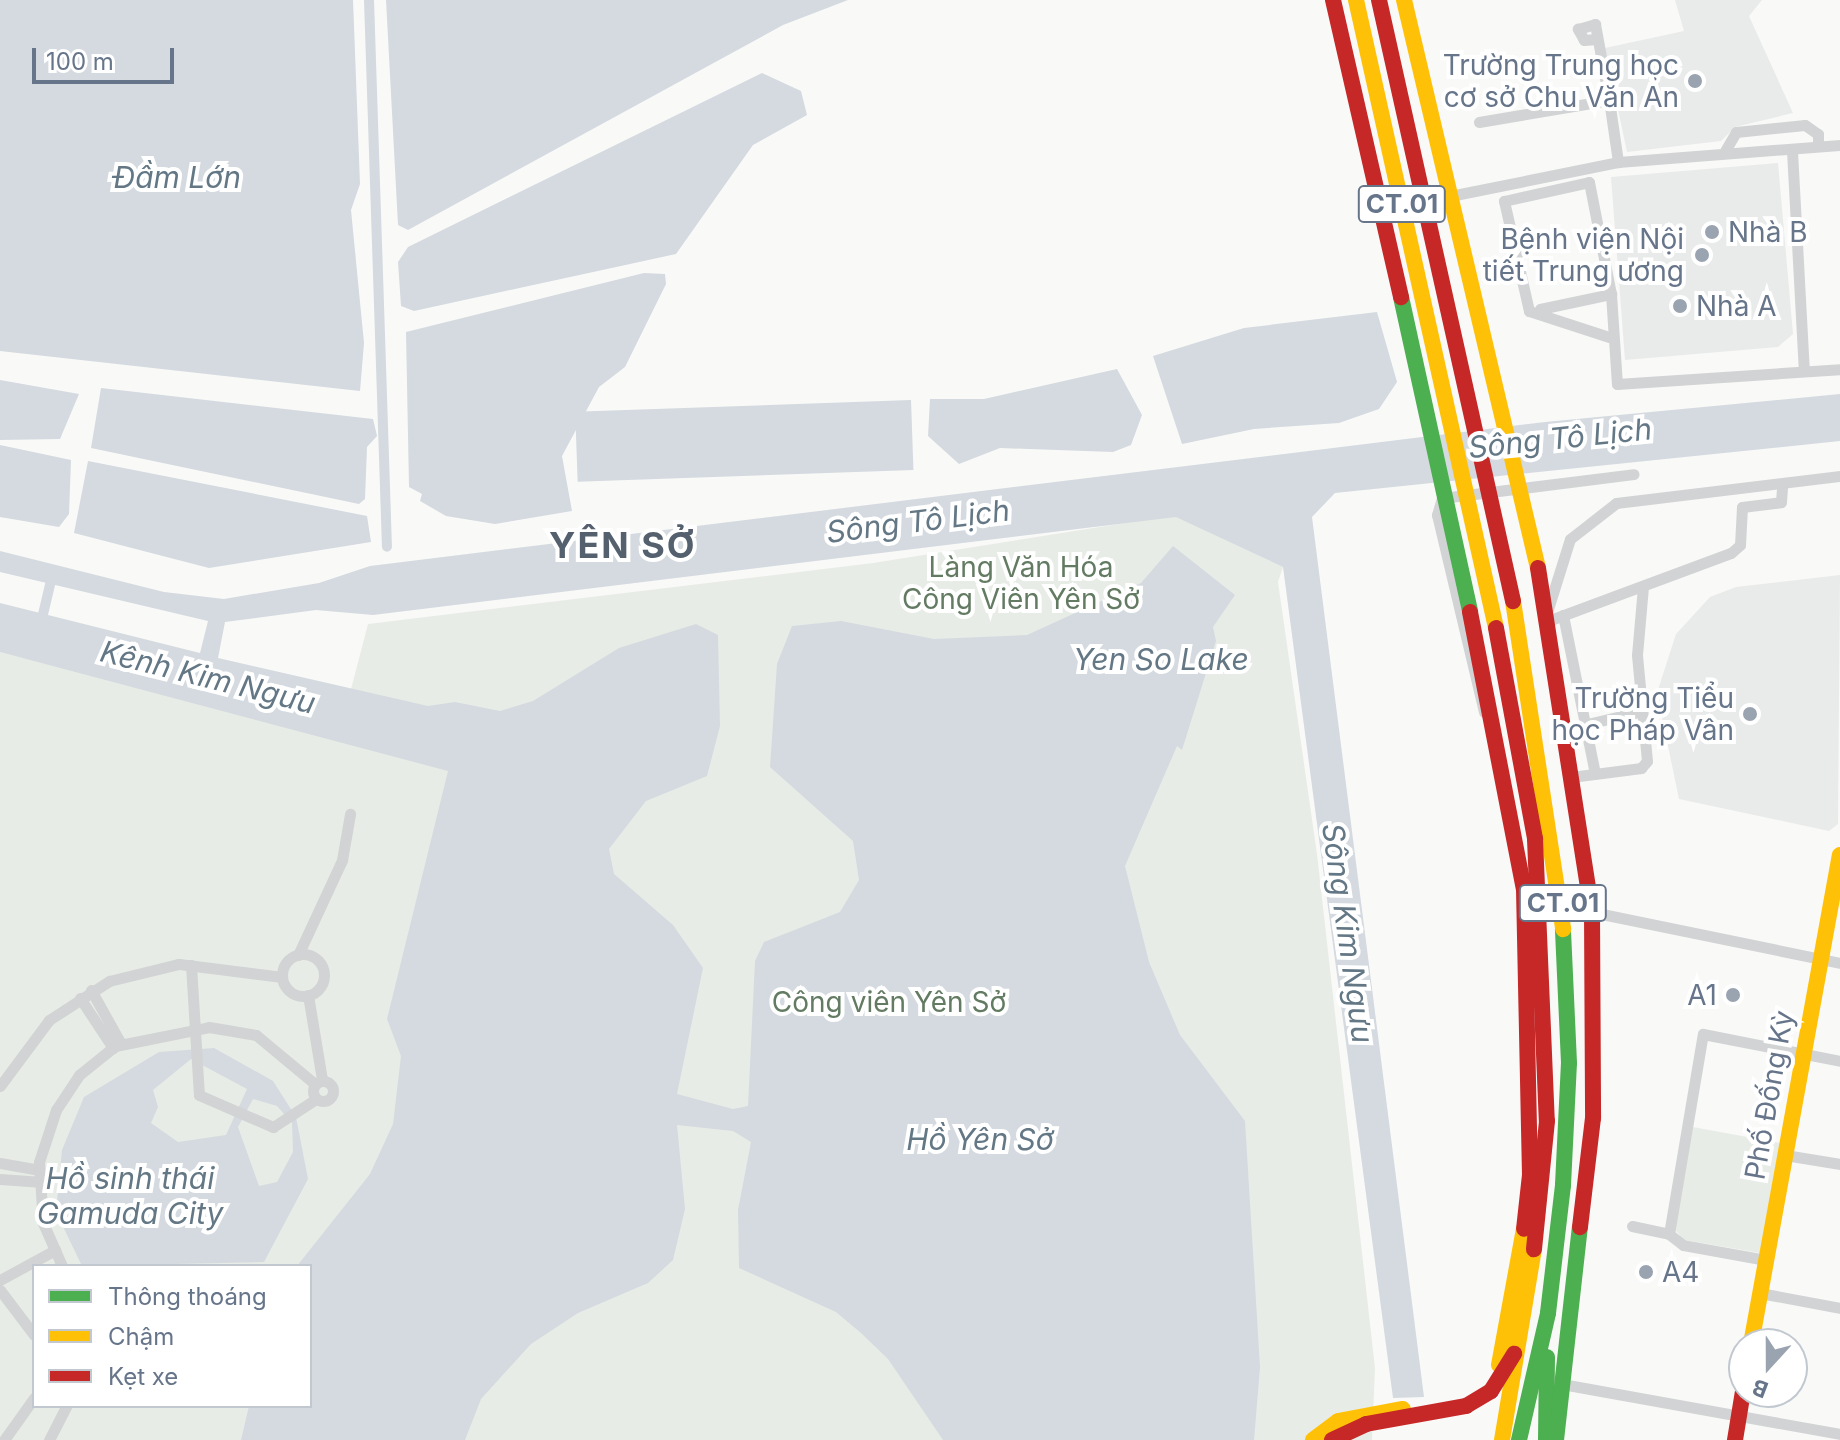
<!DOCTYPE html>
<html>
<head>
<meta charset="utf-8">
<style>
  body { margin:0 }
  #map { position:relative; width:1840px; height:1440px; overflow:hidden; background:#f9f9f8; font-family:Inter,sans-serif }
  div>[style] { position:absolute }
  [style*='--x'] { left:calc(var(--x)*1px); top:calc(var(--y)*1px); width:calc(var(--w)*1px); rotate:calc(var(--a)*1deg) }
  .built>* { inset:0; background:#e9eaea }
  .green>* { inset:0; background:#e8ece6 }
  .water>* { inset:0; background:#d4dadf; transform-origin:0 0 }
  .canal>* { height:10px; margin:-5px; padding:0 5px; transform-origin:5px; border-radius:5px; background:#d4dadf }
  .street>* { height:11px; margin:-5.5px; padding:0 5.5px; transform-origin:5.5px; border-radius:5.5px; background:#d2d3d4 }
  .street>.ring { margin:-5.5px; padding:0; box-sizing:content-box; background:none; border:11px solid #d2d3d4; border-radius:50% }
  .fast>* { height:16px; margin:-8px; padding:0 8px; transform-origin:8px; border-radius:8px; background:#4caf50 }
  .slow>* { height:16px; margin:-8px; padding:0 8px; transform-origin:8px; border-radius:8px; background:#ffc107 }
  .jam>* { height:16px; margin:-8px; padding:0 8px; transform-origin:8px; border-radius:8px; background:#c62828 }
  .dots>* { width:22px; height:22px; translate:-50% -50%; box-sizing:border-box; border:4px solid #fff; border-radius:50% }
  span { translate:-50% -50%; white-space:nowrap; text-align:center; line-height:1.15; -webkit-text-stroke:8px #fff; paint-order:stroke }
  .shield-label span { padding:2px 6px; background:#fff; border:2px solid; border-radius:6px; -webkit-text-stroke-width:0 }
  .shield-label { font-size:26px; color:#67758a; font-weight:700 }
  .poi-label { font-size:28px; color:#67758a }
  .right { translate:-100% -50%; text-align:right }
  .left { translate:0 -50%; text-align:left }
  .park-label { font-size:28px; color:#637b62 }
  .street-label { font-size:28px; color:#67758a }
  .water-label { font-size:30px; color:#637785; font-style:italic }
  .district-label { font-size:36px; color:#55606f; font-weight:700; letter-spacing:2px }
  .legend { position:absolute; left:32px; top:1264px; width:280px; height:144px; box-sizing:border-box; background:#fff; border:2px solid #c2c8d0; margin:0; padding:10px 14px; list-style:none; font-size:24px; color:#67758a }
  .legend li { display:flex; align-items:center; gap:16px; height:40px }
  .legend b { width:40px; border:2px solid #c2c8d0 }
  .north { position:absolute; left:1728px; top:1328px; width:80px; height:80px; box-sizing:border-box; background:#fff; border:2px solid #c2c8d0; border-radius:50%; rotate:201deg; font-size:22px; font-weight:700; line-height:32px; text-align:center; color:#67758a }
  .north::after { content:''; display:block; margin:auto; width:28px; height:36px; background:#9aa3b0; clip-path:polygon(50% 0,100% 100%,50% 72%,0 100%) }
  .scale { position:absolute; left:32px; top:48px; width:142px; height:36px; box-sizing:border-box; border:4px solid #67758a; border-top:0; padding-left:10px; font-size:24px; line-height:28px; white-space:nowrap; color:#67758a; -webkit-text-stroke:6px #fff; paint-order:stroke }
</style>
</head>
<body>
<div id="map">
  <div class="built">
    <div style="clip-path:polygon(1675px 0,1762px 0,1749px 16px,1793px 113px,1735px 127px,1721px 141px,1627px 152px,1605px 48px,1684px 31px)"></div>
    <div style="clip-path:polygon(1778px 163px,1793px 334px,1778px 347px,1625px 360px,1611px 177px)"></div>
    <div style="clip-path:polygon(1840px 575px,1838px 824px,1829px 831px,1679px 799px,1657px 693px,1676px 634px,1710px 597px,1736px 587px)"></div>
  </div>
  <div class="green">
    <div style="clip-path:polygon(evenodd,1175px 515px,1283px 567px,1278px 582px,1317px 854px,1375px 1368px,1372px 1440px,0 1440px,0 652px,339px 735px,368px 624px,873px 563px,1175px 515px,34px 1266px,310px 1266px,310px 1406px,34px 1406px,34px 1266px)"></div>
    <div style="clip-path:polygon(1693px 1127px,1780px 1143px,1760px 1253px,1684px 1240px,1675px 1230px)"></div>
  </div>
  <div class="water">
    <div style="clip-path:polygon(0 0,353px 0,360px 184px,351px 210px,364px 343px,360px 391px,0 351px)"></div>
    <div style="clip-path:polygon(386px 0,848px 0,783px 25px,408px 230px,398px 225px)"></div>
    <div style="clip-path:polygon(762px 73px,801px 91px,807px 115px,753px 145px,676px 254px,414px 311px,401px 306px,398px 262px,408px 247px)"></div>
    <div style="clip-path:polygon(644px 273px,665px 274px,666px 284px,625px 367px,599px 387px,562px 456px,572px 511px,495px 524px,446px 516px,420px 501px,422px 494px,409px 487px,406px 332px)"></div>
    <div style="clip-path:polygon(1377px 312px,1397px 382px,1379px 409px,1339px 423px,1254px 429px,1182px 444px,1153px 356px,1244px 328px)"></div>
    <div style="clip-path:polygon(1117px 369px,1142px 415px,1131px 445px,1113px 452px,1000px 448px,959px 464px,928px 436px,930px 399px,984px 399px)"></div>
    <div style="clip-path:polygon(0 380px,79px 394px,60px 439px,0 440px)"></div>
    <div style="clip-path:polygon(101px 388px,373px 419px,377px 436px,367px 447px,365px 499px,359px 504px,91px 448px)"></div>
    <div style="clip-path:polygon(1840px 394px,1840px 441px,1335px 493px,1312px 517px,1424px 1397px,1393px 1398px,1283px 567px,1176px 517px,373px 615px,316px 610px,225px 622px,218px 658px,428px 706px,455px 702px,500px 711px,533px 701px,619px 648px,696px 624px,718px 635px,720px 726px,707px 776px,646px 801px,609px 849px,614px 874px,673px 925px,703px 968px,677px 1094px,733px 1109px,748px 1106px,755px 961px,764px 942px,840px 912px,859px 880px,853px 841px,770px 767px,777px 664px,792px 626px,841px 621px,934px 639px,1027px 635px,1141px 583px,1173px 546px,1235px 595px,1213px 627px,1216px 641px,1182px 750px,1177px 746px,1125px 866px,1149px 962px,1180px 1035px,1245px 1121px,1260px 1367px,1254px 1440px,943px 1440px,888px 1359px,861px 1333px,836px 1312px,739px 1268px,738px 1210px,751px 1142px,733px 1131px,677px 1125px,685px 1209px,673px 1260px,648px 1283px,578px 1313px,531px 1344px,481px 1399px,465px 1440px,241px 1440px,249px 1406px,310px 1406px,310px 1266px,297px 1266px,370px 1174px,393px 1124px,401px 1056px,387px 1019px,448px 771px,0 652px,0 603px,200px 653px,208px 621px,0 572px,0 551px,164px 592px,224px 599px,319px 583px,370px 566px,1545px 422px)"></div>
    <div style="left:911px;top:400px;width:70px;height:336px;rotate:88deg"></div>
    <div style="clip-path:polygon(0 445px,71px 460px,69px 514px,59px 527px,0 517px)"></div>
    <div style="clip-path:polygon(88px 461px,367px 516px,371px 542px,209px 568px,74px 533px)"></div>
    <div style="clip-path:polygon(evenodd,214px 1048px,273px 1081px,296px 1117px,308px 1179px,264px 1262px,82px 1266px,56px 1212px,62px 1150px,84px 1097px,159px 1052px,214px 1048px,191px 1059px,247px 1089px,226px 1135px,178px 1142px,151px 1123px,158px 1107px,153px 1090px,191px 1059px,214px 1048px,253px 1099px,277px 1106px,292px 1123px,293px 1152px,277px 1182px,259px 1186px,238px 1127px,253px 1099px)"></div>
  </div>
  <div class="canal">
    <div style="--x:369;--y:0;--w:547;--a:88.12"></div>
    <div style="--x:40;--y:627;--w:57;--a:-76.7"></div>
  </div>
  <div class="street">
    <div style="--x:1597;--y:39;--w:13;--a:176"></div>
    <div style="--x:1584;--y:40;--w:13;--a:-119"></div>
    <div style="--x:1578;--y:29;--w:18;--a:-16"></div>
    <div style="--x:1595;--y:24;--w:77;--a:79.6"></div>
    <div style="--x:1609;--y:100;--w:63;--a:81.7"></div>
    <div style="--x:1479;--y:122;--w:132;--a:-9.6"></div>
    <div style="--x:1725;--y:151;--w:22;--a:-60"></div>
    <div style="--x:1736;--y:132;--w:69;--a:-5.8"></div>
    <div style="--x:1805;--y:125;--w:16;--a:35"></div>
    <div style="--x:1818;--y:134;--w:12;--a:90"></div>
    <div style="--x:1792;--y:151;--w:219;--a:86.9"></div>
    <div style="--x:1450;--y:196;--w:171;--a:-11.4"></div>
    <div style="--x:1618;--y:162;--w:223;--a:-4.4"></div>
    <div style="--x:1540;--y:309;--w:73;--a:-11.9"></div>
    <div style="--x:1609;--y:337;--w:84;--a:-162"></div>
    <div style="--x:1529;--y:311;--w:113;--a:-102.8"></div>
    <div style="--x:1504;--y:201;--w:87;--a:-12.6"></div>
    <div style="--x:1589;--y:182;--w:114;--a:78.9"></div>
    <div style="--x:1611;--y:294;--w:90;--a:86.2"></div>
    <div style="--x:1617;--y:384;--w:224;--a:-3.8"></div>
    <div style="--x:1548;--y:609;--w:73;--a:-72.6"></div>
    <div style="--x:1570;--y:539;--w:58;--a:-38"></div>
    <div style="--x:1616;--y:503;--w:226;--a:-6.9"></div>
    <div style="--x:1563;--y:615;--w:162;--a:78.6"></div>
    <div style="--x:1545;--y:622;--w:198;--a:-20.4"></div>
    <div style="--x:1731;--y:553;--w:12;--a:-42"></div>
    <div style="--x:1740;--y:545;--w:38;--a:-87"></div>
    <div style="--x:1742;--y:507;--w:39;--a:-7"></div>
    <div style="--x:1781;--y:502;--w:16;--a:-86"></div>
    <div style="--x:1484;--y:712;--w:203;--a:-103.4"></div>
    <div style="--x:1437;--y:515;--w:18;--a:-74"></div>
    <div style="--x:1442;--y:498;--w:193;--a:-7.1"></div>
    <div style="--x:1587;--y:724;--w:57;--a:-13.1"></div>
    <div style="--x:1571;--y:777;--w:71;--a:-7.3"></div>
    <div style="--x:1641;--y:768;--w:9;--a:-49"></div>
    <div style="--x:1647;--y:761;--w:106;--a:-95.4"></div>
    <div style="--x:1637;--y:655;--w:69;--a:-85"></div>
    <div style="--x:1592;--y:912;--w:253;--a:11.6"></div>
    <div class="ring" style="left:282px;top:954px;width:31px;height:31px"></div>
    <div style="--x:298;--y:955;--w:105;--a:-65.1"></div>
    <div style="--x:342;--y:860;--w:47;--a:-80.1"></div>
    <div style="--x:191;--y:965;--w:130;--a:86.5"></div>
    <div style="--x:199;--y:1095;--w:81;--a:23.4"></div>
    <div style="--x:273;--y:1127;--w:51;--a:-33.1"></div>
    <div style="--x:91;--y:990;--w:62;--a:60.9"></div>
    <div style="--x:308;--y:995;--w:86;--a:80.6"></div>
    <div style="--x:80;--y:998;--w:60;--a:56.6"></div>
    <div class="ring" style="left:313px;top:1081px;width:9px;height:9px"></div>
    <div style="--x:0;--y:1086;--w:82;--a:-53.4"></div>
    <div style="--x:49;--y:1020;--w:72;--a:-33"></div>
    <div style="--x:109;--y:981;--w:72;--a:-13.7"></div>
    <div style="--x:179;--y:964;--w:104;--a:7.2"></div>
    <div style="--x:1785;--y:1155;--w:56;--a:9.3"></div>
    <div style="--x:0;--y:1163;--w:39;--a:10"></div>
    <div style="--x:0;--y:1179;--w:39;--a:4"></div>
    <div style="--x:1632;--y:1226;--w:38;--a:12"></div>
    <div style="--x:1766;--y:1260;--w:84;--a:-169.8"></div>
    <div style="--x:1683;--y:1245;--w:18;--a:-142"></div>
    <div style="--x:1669;--y:1234;--w:203;--a:-80.4"></div>
    <div style="--x:1703;--y:1034;--w:140;--a:11.1"></div>
    <div style="--x:62;--y:1266;--w:47;--a:-113.8"></div>
    <div style="--x:43;--y:1223;--w:61;--a:-93.8"></div>
    <div style="--x:39;--y:1162;--w:55;--a:-71.9"></div>
    <div style="--x:56;--y:1110;--w:42;--a:-56.7"></div>
    <div style="--x:79;--y:1075;--w:46;--a:-38.9"></div>
    <div style="--x:115;--y:1046;--w:96;--a:-11.4"></div>
    <div style="--x:209;--y:1027;--w:48;--a:9.7"></div>
    <div style="--x:256;--y:1035;--w:77;--a:39.7"></div>
    <div style="--x:0;--y:1280;--w:63;--a:-28.6"></div>
    <div style="--x:0;--y:1290;--w:56;--a:52.9"></div>
    <div style="--x:1760;--y:1293;--w:81;--a:10.6"></div>
    <div style="--x:1562;--y:1384;--w:282;--a:10.2"></div>
    <div style="--x:4;--y:1440;--w:52;--a:-54.5"></div>
    <div style="--x:49;--y:1440;--w:38;--a:-63"></div>
  </div>
  <div class="fast">
    <div style="--x:1401;--y:297;--w:322;--a:77.6"></div>
    <div style="--x:1519;--y:1440;--w:130;--a:-77.1"></div>
    <div style="--x:1548;--y:1313;--w:129;--a:-83.3"></div>
    <div style="--x:1563;--y:1185;--w:122;--a:-87.2"></div>
    <div style="--x:1569;--y:1063;--w:134;--a:-92.6"></div>
    <div style="--x:1546;--y:1440;--w:83;--a:-89.3"></div>
    <div style="--x:1556;--y:1440;--w:214;--a:-83.6"></div>
  </div>
  <div class="slow">
    <div style="--x:1356;--y:0;--w:643;--a:77.43"></div>
    <div style="--x:1404;--y:0;--w:584;--a:76.73"></div>
    <div style="--x:1513;--y:601;--w:332;--a:81.3"></div>
    <div style="--x:1751;--y:1344;--w:497;--a:-79.7"></div>
    <div style="--x:1499;--y:1365;--w:138;--a:-79.6"></div>
    <div style="--x:1313;--y:1440;--w:31;--a:-37"></div>
    <div style="--x:1338;--y:1421;--w:66;--a:-10.5"></div>
    <div style="--x:1502;--y:1440;--w:194;--a:-80.5"></div>
  </div>
  <div class="jam">
    <div style="--x:1333;--y:0;--w:305;--a:77.1"></div>
    <div style="--x:1379;--y:0;--w:616;--a:77.43"></div>
    <div style="--x:1538;--y:568;--w:348;--a:81.1"></div>
    <div style="--x:1592;--y:912;--w:206;--a:89.7"></div>
    <div style="--x:1593;--y:1118;--w:110;--a:96.8"></div>
    <div style="--x:1470;--y:612;--w:282;--a:79"></div>
    <div style="--x:1524;--y:889;--w:286;--a:88.8"></div>
    <div style="--x:1530;--y:1175;--w:54;--a:96.3"></div>
    <div style="--x:1496;--y:628;--w:215;--a:79.5"></div>
    <div style="--x:1535;--y:839;--w:282;--a:87.6"></div>
    <div style="--x:1547;--y:1121;--w:129;--a:95.8"></div>
    <div style="--x:1332;--y:1440;--w:38;--a:-25"></div>
    <div style="--x:1366;--y:1424;--w:102;--a:-10.2"></div>
    <div style="--x:1466;--y:1406;--w:29;--a:-31"></div>
    <div style="--x:1491;--y:1391;--w:44;--a:-58.1"></div>
    <div style="--x:1735;--y:1440;--w:56;--a:-80.7"></div>
  </div>
  <div class="dots">
    <div style="left:1695px;top:81px;background:#9aa3b0"></div>
    <div style="left:1712px;top:232px;background:#9aa3b0"></div>
    <div style="left:1702px;top:255px;background:#9aa3b0"></div>
    <div style="left:1680px;top:306px;background:#9aa3b0"></div>
    <div style="left:1750px;top:714px;background:#9aa3b0"></div>
    <div style="left:1733px;top:995px;background:#9aa3b0"></div>
    <div style="left:1646px;top:1272px;background:#9aa3b0"></div>
  </div>
  <div class="shield-label">
    <span style="left:1402px;top:204px">CT.01</span>
    <span style="left:1563px;top:903px">CT.01</span>
  </div>
  <div class="poi-label">
    <span class="right" style="left:1679px;top:81px">Trường Trung học<br>cơ sở Chu Văn An</span>
    <span class="left" style="left:1728px;top:232px">Nhà B</span>
    <span class="right" style="left:1684px;top:255px">Bệnh viện Nội<br>tiết Trung ương</span>
    <span class="left" style="left:1696px;top:306px">Nhà A</span>
    <span class="right" style="left:1734px;top:714px">Trường Tiểu<br>học Pháp Vân</span>
    <span class="right" style="left:1717px;top:995px">A1</span>
    <span class="left" style="left:1662px;top:1272px">A4</span>
  </div>
  <div class="park-label">
    <span style="left:1021px;top:583px">Làng Văn Hóa<br>Công Viên Yên Sở</span>
    <span style="left:889px;top:1002px">Công viên Yên Sở</span>
  </div>
  <div class="street-label">
    <span style="left:1769px;top:1095px;rotate:-80deg">Phố Đống Kỳ</span>
  </div>
  <div class="water-label">
    <span style="left:177px;top:177px">Đầm Lớn</span>
    <span style="left:1560px;top:438px;rotate:-6deg">Sông Tô Lịch</span>
    <span style="left:918px;top:521px;rotate:-7deg">Sông Tô Lịch</span>
    <span style="left:1161px;top:659px">Yen So Lake</span>
    <span style="left:208px;top:677px;rotate:14deg">Kênh Kim Ngưu</span>
    <span style="left:1348px;top:933px;rotate:82deg">Sông Kim Ngưu</span>
    <span style="left:980px;top:1139px">Hồ Yên Sở</span>
    <span style="left:130px;top:1195px">Hồ sinh thái<br>Gamuda City</span>
  </div>
  <div class="district-label">
    <span style="left:623px;top:546px">YÊN SỞ</span>
  </div>
  <ul class="legend">
  <li><b style="height:10px;background:#4caf50"></b>Thông thoáng</li>
  <li><b style="height:10px;background:#ffc107"></b>Chậm</li>
  <li><b style="height:10px;background:#c62828"></b>Kẹt xe</li>
  </ul>
  <div class="north">B</div>
  <div class="scale">100 m</div>
</div>
</body>
</html>
